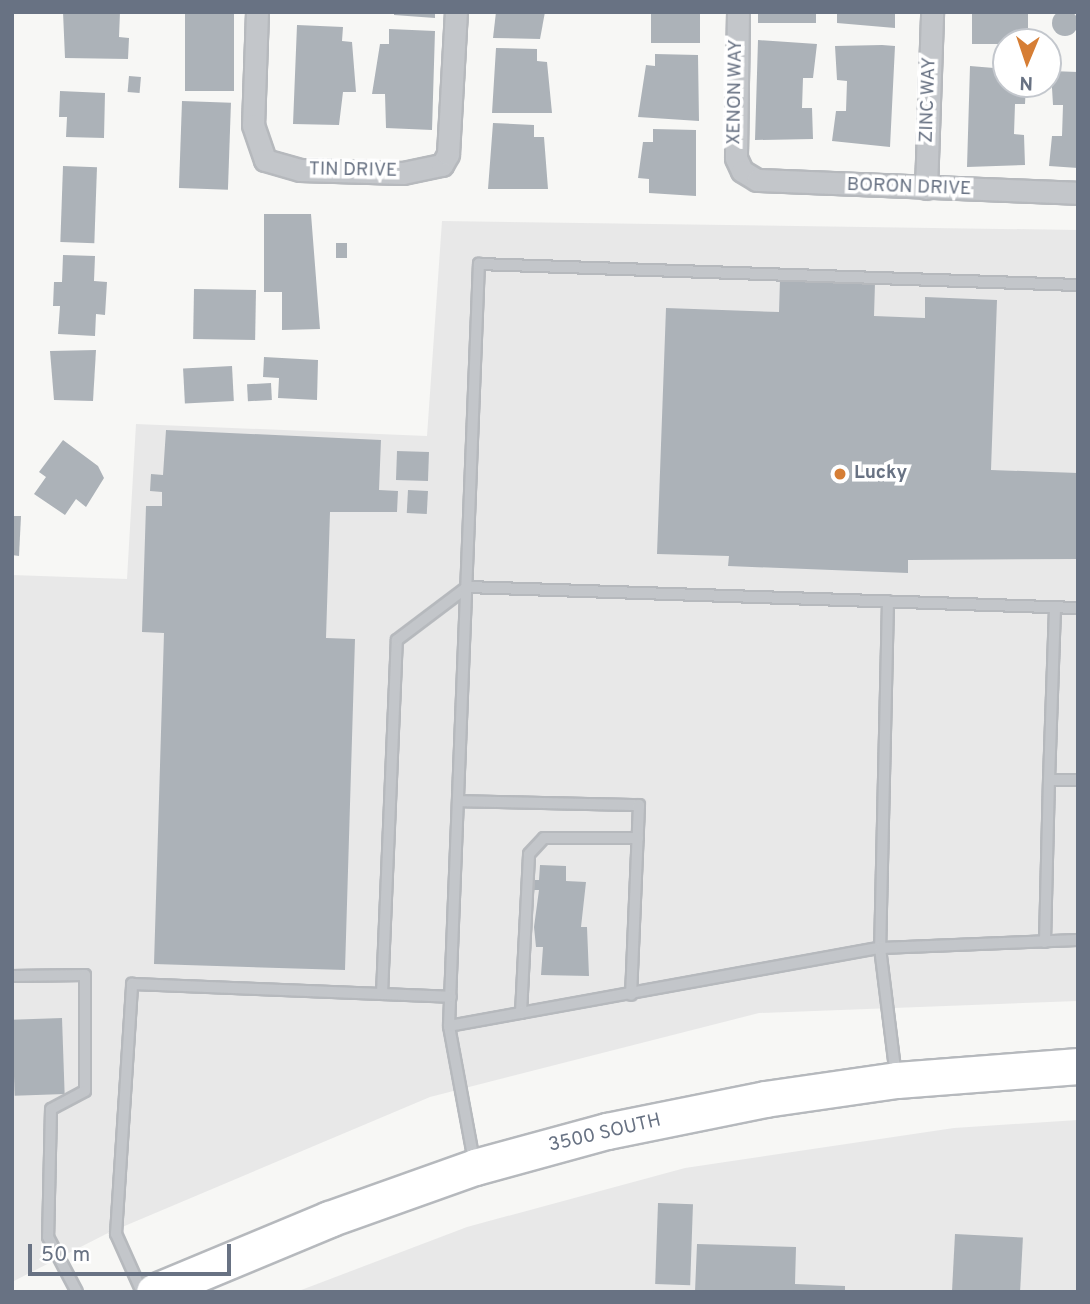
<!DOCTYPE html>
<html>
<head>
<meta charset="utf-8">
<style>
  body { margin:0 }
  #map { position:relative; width:1090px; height:1304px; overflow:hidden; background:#f7f7f5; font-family:Overpass,sans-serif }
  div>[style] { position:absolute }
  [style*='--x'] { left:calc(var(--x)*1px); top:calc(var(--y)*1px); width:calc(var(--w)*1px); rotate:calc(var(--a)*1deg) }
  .built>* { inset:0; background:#e8e8e8 }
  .building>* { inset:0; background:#acb2b8; transform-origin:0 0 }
  .round { border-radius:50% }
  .roads { filter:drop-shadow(2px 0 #b6b9bd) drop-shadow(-2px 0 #b6b9bd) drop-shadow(0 2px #b6b9bd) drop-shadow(0 -2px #b6b9bd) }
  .lane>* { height:10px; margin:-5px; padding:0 5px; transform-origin:5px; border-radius:5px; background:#c3c6ca }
  .street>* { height:21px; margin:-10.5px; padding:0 10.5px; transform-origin:10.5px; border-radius:10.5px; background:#c3c6ca }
  .primary>* { height:35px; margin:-17.5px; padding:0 17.5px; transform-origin:17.5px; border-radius:17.5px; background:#fff }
  .dots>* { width:19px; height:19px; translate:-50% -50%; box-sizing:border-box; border:4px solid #fff; border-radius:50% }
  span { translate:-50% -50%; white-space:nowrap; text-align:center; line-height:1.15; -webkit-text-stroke:7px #fff; paint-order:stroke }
  .street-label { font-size:19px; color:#687283 }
  .poi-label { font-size:19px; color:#687283; font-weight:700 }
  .left { translate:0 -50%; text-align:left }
  .frame { position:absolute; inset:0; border:14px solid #687283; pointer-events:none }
  .north { position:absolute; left:992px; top:28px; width:70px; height:70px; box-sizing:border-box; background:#fff; border:2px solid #c3c7cd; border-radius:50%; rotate:182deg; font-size:19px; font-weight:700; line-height:28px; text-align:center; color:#687283 }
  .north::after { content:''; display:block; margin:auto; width:24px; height:32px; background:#d67e35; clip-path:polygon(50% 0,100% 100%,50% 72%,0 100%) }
  .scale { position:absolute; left:28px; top:1244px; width:203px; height:32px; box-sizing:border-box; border:4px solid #687283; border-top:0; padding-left:9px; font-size:21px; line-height:24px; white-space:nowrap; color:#687283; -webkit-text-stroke:5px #fff; paint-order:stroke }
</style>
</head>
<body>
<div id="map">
  <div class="built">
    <div style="clip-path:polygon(442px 221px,1078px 230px,1078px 1001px,759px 1013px,430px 1097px,108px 1233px,12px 1282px,12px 575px,127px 579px,136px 424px,427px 436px)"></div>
    <div style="clip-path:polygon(1078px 1120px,1078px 1292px,296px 1292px,467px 1227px,685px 1168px,954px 1128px)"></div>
  </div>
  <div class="building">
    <div class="round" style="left:1052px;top:10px;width:26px;height:26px"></div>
    <div style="clip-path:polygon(63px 12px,120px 12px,119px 37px,129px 38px,128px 59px,65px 58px)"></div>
    <div style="left:185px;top:12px;width:49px;height:79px"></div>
    <div style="clip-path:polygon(394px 12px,435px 12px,435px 18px,394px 15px)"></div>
    <div style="clip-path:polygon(496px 12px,545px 12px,540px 39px,493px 38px)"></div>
    <div style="left:651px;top:12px;width:49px;height:31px"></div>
    <div style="left:758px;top:12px;width:58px;height:11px"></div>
    <div style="clip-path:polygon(837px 12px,895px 12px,895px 28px,837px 23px)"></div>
    <div style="left:972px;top:12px;width:56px;height:32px"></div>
    <div style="clip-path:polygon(297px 25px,343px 27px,342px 41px,352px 42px,356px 92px,343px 92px,339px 125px,293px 124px)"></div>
    <div style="clip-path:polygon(389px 29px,435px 31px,432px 130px,386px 128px,385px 94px,372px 94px,380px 44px,389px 44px)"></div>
    <div style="clip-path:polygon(758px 40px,817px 44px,813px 78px,803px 78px,802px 108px,812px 108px,813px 139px,755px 140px)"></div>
    <div style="clip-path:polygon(882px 45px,895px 46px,890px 147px,832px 141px,836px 111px,846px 111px,847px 81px,837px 80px,835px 46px)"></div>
    <div style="clip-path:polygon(496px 48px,537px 49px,537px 61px,547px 62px,552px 113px,492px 113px)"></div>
    <div style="clip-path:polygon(655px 54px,698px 55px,699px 121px,638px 117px,646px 65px,655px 66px)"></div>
    <div style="clip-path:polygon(970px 66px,1006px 69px,1006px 84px,1026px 84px,1025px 104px,1015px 104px,1014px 134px,1024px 135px,1025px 165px,967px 167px)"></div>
    <div style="clip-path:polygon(1051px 71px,1078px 72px,1078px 168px,1049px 166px,1052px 136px,1062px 136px,1063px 105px,1053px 105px)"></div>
    <div style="left:129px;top:76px;width:12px;height:16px;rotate:5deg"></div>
    <div style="clip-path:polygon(60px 91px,105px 93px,104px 138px,66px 137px,67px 117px,59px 117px)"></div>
    <div style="left:182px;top:101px;width:49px;height:87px;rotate:2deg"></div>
    <div style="clip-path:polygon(493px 123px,534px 125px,534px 137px,544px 137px,548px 189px,488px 189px)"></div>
    <div style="clip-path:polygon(653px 129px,696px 130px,696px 196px,649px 193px,649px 179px,638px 178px,643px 142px,653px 142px)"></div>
    <div style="left:63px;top:166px;width:34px;height:76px;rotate:2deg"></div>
    <div style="clip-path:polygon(264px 214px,311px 214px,320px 329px,282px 330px,282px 292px,264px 292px)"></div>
    <div style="left:336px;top:243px;width:11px;height:15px"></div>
    <div style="clip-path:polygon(63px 255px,95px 256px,94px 281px,107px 282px,105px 315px,96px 314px,95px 336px,58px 334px,60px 306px,53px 306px,54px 282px,62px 282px)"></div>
    <div style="clip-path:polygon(780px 279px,875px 283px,874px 316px,925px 318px,925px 297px,997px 300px,991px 470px,1078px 473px,1078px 559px,908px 560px,908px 573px,728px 566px,729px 556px,657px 554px,666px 308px,779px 312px)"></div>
    <div style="left:194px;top:289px;width:62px;height:50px;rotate:1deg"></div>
    <div style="clip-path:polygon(96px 350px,93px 401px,54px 400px,50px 351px)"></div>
    <div style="clip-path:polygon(264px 357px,318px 360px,317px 400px,278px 398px,279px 378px,263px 377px)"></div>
    <div style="left:232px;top:366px;width:35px;height:49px;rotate:87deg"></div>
    <div style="left:271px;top:383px;width:17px;height:24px;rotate:87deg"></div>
    <div style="clip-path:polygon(166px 430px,381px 440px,379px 490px,398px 491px,397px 512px,330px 512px,326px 638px,355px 639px,345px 970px,154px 964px,164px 633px,142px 632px,146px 506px,162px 506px,162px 492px,150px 491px,151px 474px,163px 475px)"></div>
    <div style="clip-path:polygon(63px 440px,98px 466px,104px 478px,86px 507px,76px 499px,65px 515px,34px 494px,46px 477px,39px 472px)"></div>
    <div style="left:397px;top:451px;width:32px;height:29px;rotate:2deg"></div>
    <div style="left:408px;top:490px;width:20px;height:23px;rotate:3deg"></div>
    <div style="clip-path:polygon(12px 516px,21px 516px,19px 556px,12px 555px)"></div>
    <div style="clip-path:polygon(540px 865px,566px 866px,566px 881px,586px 882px,581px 927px,587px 927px,589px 976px,541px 975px,543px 947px,536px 947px,534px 927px,539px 890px,534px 890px,534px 880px,539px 880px)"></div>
    <div style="left:62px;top:1018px;width:76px;height:50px;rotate:88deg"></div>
    <div style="left:658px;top:1203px;width:35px;height:81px;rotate:2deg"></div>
    <div style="left:955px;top:1234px;width:68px;height:58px;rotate:3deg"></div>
    <div style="clip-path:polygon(697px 1244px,796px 1247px,795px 1284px,845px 1286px,845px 1292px,695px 1292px)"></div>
  </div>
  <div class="roads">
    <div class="lane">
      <div style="--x:888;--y:601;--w:347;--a:91.3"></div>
      <div style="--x:880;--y:948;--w:130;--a:82.9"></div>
      <div style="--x:1049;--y:780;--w:173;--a:-88"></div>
      <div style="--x:458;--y:801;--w:181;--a:1.3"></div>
      <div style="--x:639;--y:805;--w:190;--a:92.4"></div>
      <div style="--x:1045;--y:942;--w:162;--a:-88.6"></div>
      <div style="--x:1049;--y:780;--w:29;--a:0"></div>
      <div style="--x:12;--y:976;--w:73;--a:-0.8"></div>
      <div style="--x:85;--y:975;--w:116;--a:90"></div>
      <div style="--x:85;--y:1091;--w:38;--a:152"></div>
      <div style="--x:51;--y:1109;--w:128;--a:91.3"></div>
      <div style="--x:48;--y:1237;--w:62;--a:62.2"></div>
      <div style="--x:382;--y:994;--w:354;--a:-87.6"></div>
      <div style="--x:397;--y:640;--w:88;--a:-37.1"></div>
      <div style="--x:467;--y:587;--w:611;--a:1.97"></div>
      <div style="--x:521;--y:1013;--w:159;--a:-87.1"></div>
      <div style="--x:529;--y:854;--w:22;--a:-47"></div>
      <div style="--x:544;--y:838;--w:94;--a:0"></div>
      <div style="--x:449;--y:1026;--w:438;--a:-10.3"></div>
      <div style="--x:880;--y:948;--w:198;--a:-2.3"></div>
      <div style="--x:474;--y:1161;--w:137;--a:-100.5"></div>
      <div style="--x:449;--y:1026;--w:763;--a:-87.75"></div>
      <div style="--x:479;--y:264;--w:599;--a:2.01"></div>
      <div style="--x:142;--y:1292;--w:64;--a:-114.1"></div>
      <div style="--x:116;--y:1234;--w:251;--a:-86.3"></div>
      <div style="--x:132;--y:984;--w:319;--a:2.3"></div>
    </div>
    <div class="street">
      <div style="--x:257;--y:12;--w:113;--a:92"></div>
      <div style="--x:253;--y:125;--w:37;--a:71"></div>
      <div style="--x:265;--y:160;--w:36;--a:16"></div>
      <div style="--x:300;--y:170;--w:103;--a:1.7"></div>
      <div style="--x:403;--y:173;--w:40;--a:-12"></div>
      <div style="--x:442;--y:165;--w:13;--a:-61"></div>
      <div style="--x:448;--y:154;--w:142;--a:-86.8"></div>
      <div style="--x:738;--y:12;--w:146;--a:90.8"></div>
      <div style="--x:736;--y:158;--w:14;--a:65"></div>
      <div style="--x:742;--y:171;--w:17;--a:31"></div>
      <div style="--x:757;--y:180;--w:321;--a:2.3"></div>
      <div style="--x:926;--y:188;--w:176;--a:-88"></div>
    </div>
    <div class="primary">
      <div style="--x:154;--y:1292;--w:190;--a:-22.6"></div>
      <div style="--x:329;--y:1219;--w:155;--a:-19.6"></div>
      <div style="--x:475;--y:1167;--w:137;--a:-15.3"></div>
      <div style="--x:607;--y:1131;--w:161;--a:-11.4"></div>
      <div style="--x:765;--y:1099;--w:133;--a:-8.2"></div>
      <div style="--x:897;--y:1080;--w:182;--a:-4.4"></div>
    </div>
  </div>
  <div class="dots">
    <div style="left:840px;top:474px;background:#d67e35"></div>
  </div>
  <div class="street-label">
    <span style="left:736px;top:92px;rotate:-89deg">XENON WAY</span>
    <span style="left:929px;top:100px;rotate:-88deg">ZINC WAY</span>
    <span style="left:353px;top:171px;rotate:1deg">TIN DRIVE</span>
    <span style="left:909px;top:188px;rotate:2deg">BORON DRIVE</span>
    <span style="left:605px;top:1134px;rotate:-13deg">3500 SOUTH</span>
  </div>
  <div class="poi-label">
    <span class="left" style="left:854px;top:474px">Lucky</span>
  </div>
  <div class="frame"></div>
  <div class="north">N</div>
  <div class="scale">50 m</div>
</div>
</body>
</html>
